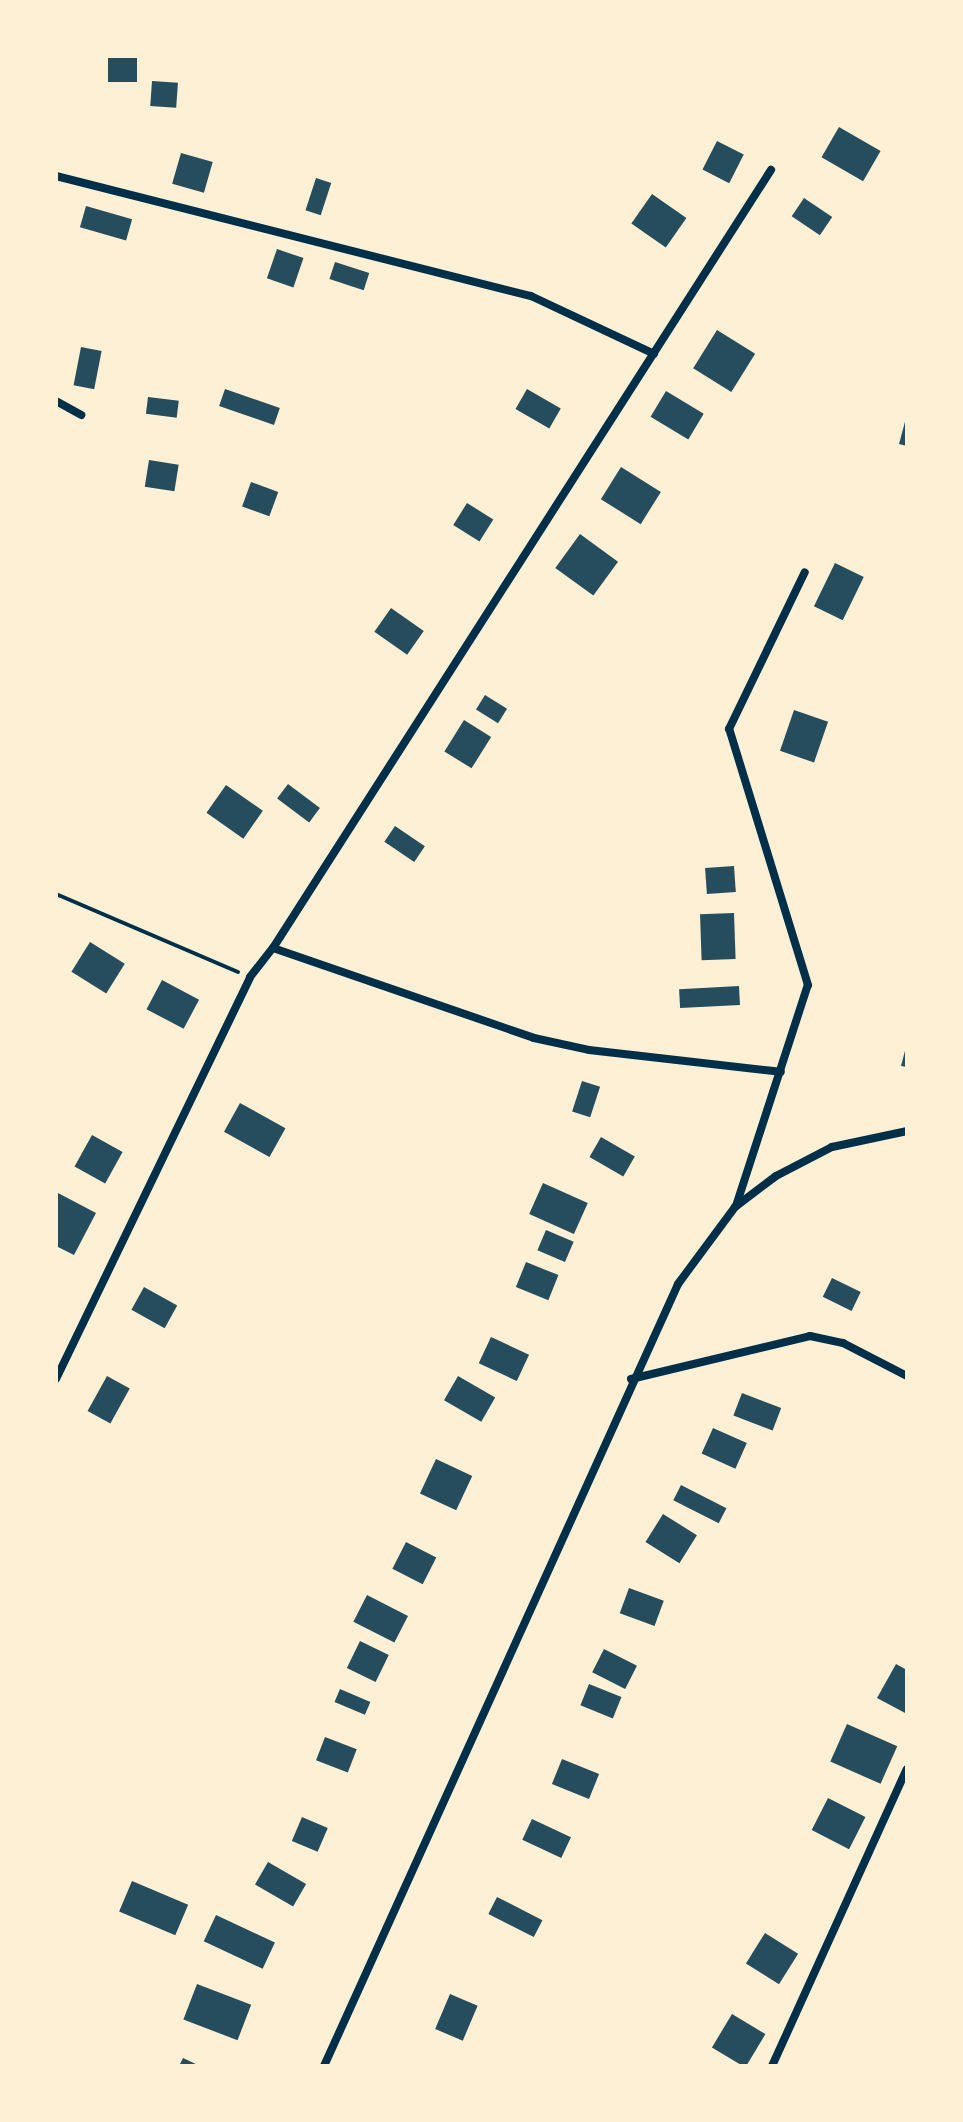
<!DOCTYPE html>
<html>
<head>
<meta charset="utf-8">
<style>
  body { margin:0 }
  #map { position:relative; width:963px; height:2122px; overflow:hidden; background:#fdf0d5; font-family:Ubuntu,sans-serif }
  div>[style] { position:absolute }
  [style*='--x'] { left:calc(var(--x)*1px); top:calc(var(--y)*1px); width:calc(var(--w)*1px); rotate:calc(var(--a)*1deg) }
  .building>* { inset:0; background:#264d5e; transform-origin:0 0 }
  .path>* { height:4px; margin:-2px; padding:0 2px; transform-origin:2px; border-radius:2px; background:#003049 }
  .minor>* { height:8px; margin:-4px; padding:0 4px; transform-origin:4px; border-radius:4px; background:#003049 }
  span { translate:-50% -50%; white-space:nowrap; text-align:center; line-height:1.15; -webkit-text-stroke:8px #fdf0d5; paint-order:stroke }
  .frame { position:absolute; inset:0; border:58px solid #fdf0d5; pointer-events:none }
</style>
</head>
<body>
<div id="map">
  <div class="building">
    <div style="left:108px;top:56px;width:29px;height:26px"></div>
    <div style="left:152px;top:81px;width:26px;height:25px;rotate:4deg"></div>
    <div style="left:839px;top:127px;width:48px;height:35px;rotate:30deg"></div>
    <div style="left:717px;top:141px;width:30px;height:32px;rotate:27deg"></div>
    <div style="left:181px;top:153px;width:33px;height:32px;rotate:16deg"></div>
    <div style="left:316px;top:178px;width:16px;height:34px;rotate:18deg"></div>
    <div style="left:652px;top:194px;width:42px;height:36px;rotate:35deg"></div>
    <div style="left:804px;top:198px;width:34px;height:22px;rotate:34deg"></div>
    <div style="left:86px;top:206px;width:48px;height:22px;rotate:16deg"></div>
    <div style="left:277px;top:249px;width:28px;height:31px;rotate:19deg"></div>
    <div style="left:335px;top:262px;width:36px;height:18px;rotate:18deg"></div>
    <div style="left:717px;top:330px;width:45px;height:45px;rotate:32deg"></div>
    <div style="left:81px;top:347px;width:21px;height:39px;rotate:11deg"></div>
    <div style="left:225px;top:389px;width:58px;height:18px;rotate:19deg"></div>
    <div style="left:527px;top:389px;width:39px;height:23px;rotate:30deg"></div>
    <div style="left:666px;top:391px;width:44px;height:30px;rotate:31deg"></div>
    <div style="left:148px;top:397px;width:31px;height:17px;rotate:7deg"></div>
    <div style="clip-path:polygon(906px 418px,907px 418px,907px 446px,899px 444px)"></div>
    <div style="left:149px;top:460px;width:30px;height:27px;rotate:9deg"></div>
    <div style="left:621px;top:467px;width:47px;height:38px;rotate:32deg"></div>
    <div style="left:251px;top:482px;width:29px;height:26px;rotate:20deg"></div>
    <div style="left:467px;top:503px;width:31px;height:26px;rotate:32deg"></div>
    <div style="left:580px;top:534px;width:47px;height:42px;rotate:36deg"></div>
    <div style="left:835px;top:563px;width:32px;height:48px;rotate:26deg"></div>
    <div style="left:391px;top:608px;width:40px;height:29px;rotate:35deg"></div>
    <div style="left:485px;top:695px;width:26px;height:17px;rotate:32deg"></div>
    <div style="left:794px;top:710px;width:36px;height:43px;rotate:19deg"></div>
    <div style="left:464px;top:720px;width:32px;height:37px;rotate:32deg"></div>
    <div style="left:288px;top:784px;width:40px;height:18px;rotate:37deg"></div>
    <div style="left:226px;top:785px;width:45px;height:34px;rotate:35deg"></div>
    <div style="left:395px;top:826px;width:36px;height:19px;rotate:34deg"></div>
    <div style="left:734px;top:866px;width:26px;height:29px;rotate:86deg"></div>
    <div style="left:734px;top:913px;width:46px;height:34px;rotate:88deg"></div>
    <div style="left:90px;top:942px;width:41px;height:35px;rotate:32deg"></div>
    <div style="left:162px;top:980px;width:42px;height:33px;rotate:28deg"></div>
    <div style="left:739px;top:986px;width:19px;height:60px;rotate:87deg"></div>
    <div style="clip-path:polygon(906px 1047px,907px 1047px,907px 1067px,901px 1066px)"></div>
    <div style="left:582px;top:1081px;width:19px;height:32px;rotate:18deg"></div>
    <div style="left:240px;top:1103px;width:52px;height:33px;rotate:29deg"></div>
    <div style="left:92px;top:1135px;width:35px;height:36px;rotate:29deg"></div>
    <div style="left:601px;top:1137px;width:39px;height:23px;rotate:30deg"></div>
    <div style="left:543px;top:1183px;width:49px;height:34px;rotate:24deg"></div>
    <div style="clip-path:polygon(58px 1193px,96px 1213px,74px 1255px,56px 1246px)"></div>
    <div style="left:546px;top:1230px;width:30px;height:22px;rotate:23deg"></div>
    <div style="left:526px;top:1262px;width:35px;height:27px;rotate:22deg"></div>
    <div style="left:832px;top:1278px;width:32px;height:21px;rotate:26deg"></div>
    <div style="left:144px;top:1287px;width:38px;height:26px;rotate:29deg"></div>
    <div style="left:491px;top:1337px;width:42px;height:29px;rotate:25deg"></div>
    <div style="left:107px;top:1376px;width:26px;height:40px;rotate:29deg"></div>
    <div style="left:458px;top:1376px;width:43px;height:28px;rotate:30deg"></div>
    <div style="left:742px;top:1393px;width:42px;height:24px;rotate:21deg"></div>
    <div style="left:713px;top:1428px;width:37px;height:28px;rotate:24deg"></div>
    <div style="left:436px;top:1459px;width:40px;height:38px;rotate:25deg"></div>
    <div style="left:681px;top:1485px;width:51px;height:17px;rotate:27deg"></div>
    <div style="left:663px;top:1514px;width:40px;height:33px;rotate:32deg"></div>
    <div style="left:406px;top:1542px;width:34px;height:30px;rotate:27deg"></div>
    <div style="left:629px;top:1588px;width:37px;height:27px;rotate:20deg"></div>
    <div style="left:367px;top:1595px;width:46px;height:30px;rotate:27deg"></div>
    <div style="left:360px;top:1641px;width:32px;height:30px;rotate:26deg"></div>
    <div style="left:604px;top:1649px;width:37px;height:26px;rotate:27deg"></div>
    <div style="clip-path:polygon(896px 1664px,907px 1670px,907px 1714px,877px 1698px)"></div>
    <div style="left:589px;top:1684px;width:35px;height:23px;rotate:22deg"></div>
    <div style="left:340px;top:1689px;width:33px;height:14px;rotate:23deg"></div>
    <div style="left:847px;top:1724px;width:55px;height:41px;rotate:24deg"></div>
    <div style="left:325px;top:1737px;width:34px;height:25px;rotate:21deg"></div>
    <div style="left:562px;top:1759px;width:40px;height:27px;rotate:22deg"></div>
    <div style="left:828px;top:1798px;width:42px;height:36px;rotate:27deg"></div>
    <div style="left:302px;top:1817px;width:28px;height:26px;rotate:23deg"></div>
    <div style="left:532px;top:1819px;width:43px;height:23px;rotate:25deg"></div>
    <div style="left:268px;top:1862px;width:44px;height:26px;rotate:30deg"></div>
    <div style="left:132px;top:1881px;width:61px;height:33px;rotate:23deg"></div>
    <div style="left:497px;top:1897px;width:51px;height:19px;rotate:27deg"></div>
    <div style="left:216px;top:1915px;width:65px;height:29px;rotate:25deg"></div>
    <div style="left:765px;top:1933px;width:39px;height:36px;rotate:32deg"></div>
    <div style="left:197px;top:1984px;width:58px;height:38px;rotate:21deg"></div>
    <div style="left:450px;top:1994px;width:30px;height:38px;rotate:23deg"></div>
    <div style="left:732px;top:2014px;width:39px;height:39px;rotate:31deg"></div>
    <div style="clip-path:polygon(183px 2058px,200px 2066px,179px 2066px)"></div>
  </div>
  <div class="path">
    <div style="--x:56;--y:894;--w:198;--a:23.2"></div>
  </div>
  <div class="minor">
    <div style="--x:56;--y:176;--w:490;--a:14.2"></div>
    <div style="--x:531;--y:296;--w:136;--a:25.2"></div>
    <div style="--x:56;--y:401;--w:29;--a:29"></div>
    <div style="--x:273;--y:948;--w:276;--a:19"></div>
    <div style="--x:534;--y:1038;--w:56;--a:12.3"></div>
    <div style="--x:589;--y:1050;--w:193;--a:6.5"></div>
    <div style="--x:736;--y:1206;--w:232;--a:-72"></div>
    <div style="--x:808;--y:985;--w:268;--a:-107.1"></div>
    <div style="--x:729;--y:729;--w:174;--a:-64.2"></div>
    <div style="--x:56;--y:1379;--w:446;--a:-64.2"></div>
    <div style="--x:250;--y:977;--w:37;--a:-52"></div>
    <div style="--x:273;--y:948;--w:924;--a:-57.38"></div>
    <div style="--x:631;--y:1379;--w:184;--a:-13.5"></div>
    <div style="--x:810;--y:1336;--w:34;--a:12"></div>
    <div style="--x:843;--y:1343;--w:72;--a:27.3"></div>
    <div style="--x:324;--y:2066;--w:858;--a:-65.64"></div>
    <div style="--x:678;--y:1284;--w:96;--a:-53.5"></div>
    <div style="--x:735;--y:1207;--w:51;--a:-37.1"></div>
    <div style="--x:776;--y:1176;--w:63;--a:-27.4"></div>
    <div style="--x:832;--y:1147;--w:77;--a:-12"></div>
    <div style="--x:772;--y:2066;--w:326;--a:-65.6"></div>
  </div>
  <div class="frame"></div>
</div>
</body>
</html>
